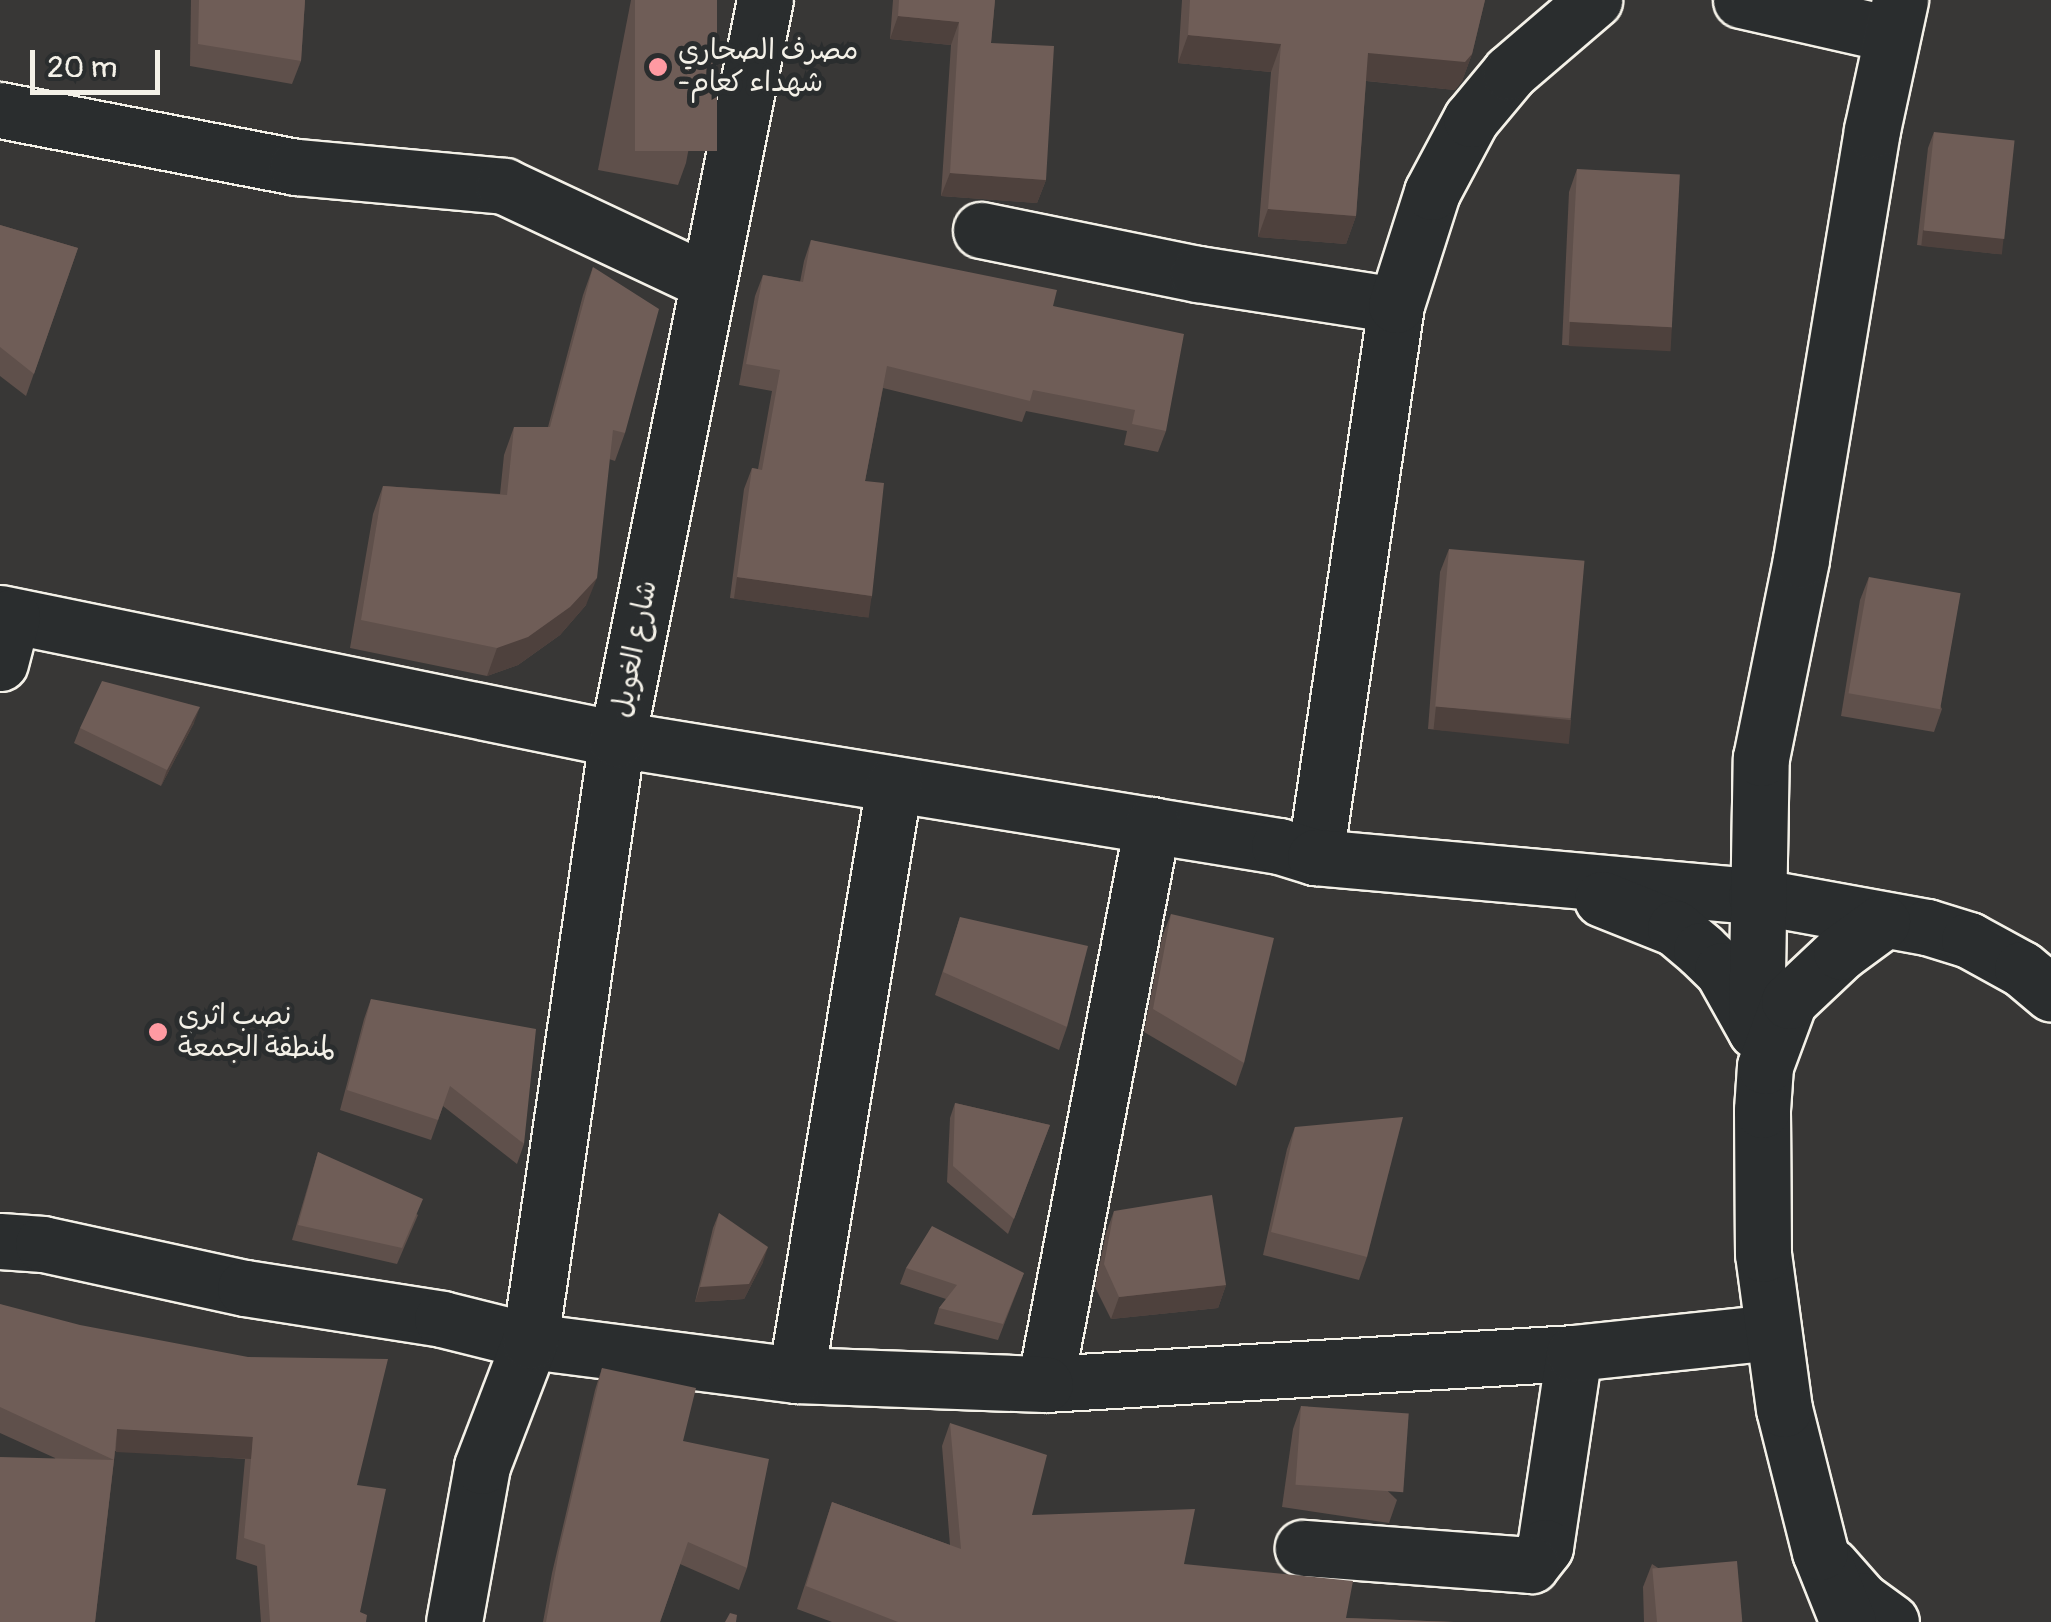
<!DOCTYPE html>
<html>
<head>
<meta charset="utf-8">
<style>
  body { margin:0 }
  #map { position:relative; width:2051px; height:1622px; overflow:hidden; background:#383736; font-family:Pangolin,"Playpen Sans Arabic",sans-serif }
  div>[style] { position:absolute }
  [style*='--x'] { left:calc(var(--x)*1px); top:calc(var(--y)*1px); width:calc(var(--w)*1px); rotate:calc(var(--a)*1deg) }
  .roads { filter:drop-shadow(2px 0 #f4f1e8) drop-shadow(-2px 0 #f4f1e8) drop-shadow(0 2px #f4f1e8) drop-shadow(0 -2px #f4f1e8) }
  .minor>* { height:55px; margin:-27.5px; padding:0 27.5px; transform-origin:27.5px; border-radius:27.5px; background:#2a2d2e }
  .wall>* { inset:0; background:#5f504b }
  .shaded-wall>* { inset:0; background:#4e413d; transform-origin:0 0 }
  .building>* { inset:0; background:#6f5d57; transform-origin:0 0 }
  .dots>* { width:28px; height:28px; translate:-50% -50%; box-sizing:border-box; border:5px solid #2a2d2e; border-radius:50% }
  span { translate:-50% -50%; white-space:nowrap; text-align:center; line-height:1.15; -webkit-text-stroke:10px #2a2d2e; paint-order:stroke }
  .poi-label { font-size:28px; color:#f4f1e8 }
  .left { translate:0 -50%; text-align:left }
  .street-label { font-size:28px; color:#f4f1e8 }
  .scale { position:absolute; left:30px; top:50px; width:130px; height:45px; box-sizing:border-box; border:5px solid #f4f1e8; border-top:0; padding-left:12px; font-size:30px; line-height:35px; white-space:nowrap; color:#f4f1e8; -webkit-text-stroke:8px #2a2d2e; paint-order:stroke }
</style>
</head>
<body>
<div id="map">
  <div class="roads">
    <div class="minor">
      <div style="--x:1741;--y:0;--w:154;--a:12.8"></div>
      <div style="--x:0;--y:110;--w:302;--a:10.9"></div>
      <div style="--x:297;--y:167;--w:208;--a:5.2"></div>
      <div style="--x:504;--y:186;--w:223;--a:25.2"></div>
      <div style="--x:981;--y:230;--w:221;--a:11.5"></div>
      <div style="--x:1198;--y:274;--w:200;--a:8.9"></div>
      <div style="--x:1396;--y:305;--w:558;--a:98.35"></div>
      <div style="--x:1396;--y:305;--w:119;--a:-72.3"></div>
      <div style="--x:1432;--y:192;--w:83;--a:-61.9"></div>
      <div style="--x:1471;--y:119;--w:61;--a:-50.3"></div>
      <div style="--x:1510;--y:72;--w:111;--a:-40.6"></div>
      <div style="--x:0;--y:613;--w:630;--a:11.54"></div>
      <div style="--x:617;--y:739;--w:671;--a:9.18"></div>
      <div style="--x:1279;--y:846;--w:38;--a:17"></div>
      <div style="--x:1315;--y:857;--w:443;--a:5.1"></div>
      <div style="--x:1756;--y:896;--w:174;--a:10.3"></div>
      <div style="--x:1927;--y:927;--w:44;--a:17.2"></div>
      <div style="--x:1969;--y:940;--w:60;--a:28.7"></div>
      <div style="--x:2022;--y:969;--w:38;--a:40"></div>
      <div style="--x:0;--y:663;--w:48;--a:-75.4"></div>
      <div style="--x:1152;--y:825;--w:569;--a:100.84"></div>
      <div style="--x:1045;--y:1384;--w:530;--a:-3.35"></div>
      <div style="--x:1574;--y:1353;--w:196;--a:98.5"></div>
      <div style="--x:1545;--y:1547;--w:23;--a:128"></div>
      <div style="--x:1531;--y:1565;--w:229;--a:-175.7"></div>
      <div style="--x:1602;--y:899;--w:79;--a:21.7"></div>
      <div style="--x:1675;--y:928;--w:34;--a:40"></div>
      <div style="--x:1701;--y:950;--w:29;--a:44"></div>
      <div style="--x:1722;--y:970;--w:68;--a:60.8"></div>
      <div style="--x:1756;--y:1031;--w:273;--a:-89"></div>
      <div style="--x:1761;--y:758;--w:203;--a:-78.6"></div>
      <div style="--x:1801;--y:559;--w:435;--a:-80.6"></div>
      <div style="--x:1872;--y:130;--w:133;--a:-77.8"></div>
      <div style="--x:0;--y:1241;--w:43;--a:4"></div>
      <div style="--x:43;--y:1244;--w:207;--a:12.3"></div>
      <div style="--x:245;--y:1288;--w:199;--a:8.9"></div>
      <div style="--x:442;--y:1319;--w:91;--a:14"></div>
      <div style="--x:530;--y:1341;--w:268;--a:7.3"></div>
      <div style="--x:796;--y:1375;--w:249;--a:2.1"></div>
      <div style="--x:1574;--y:1353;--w:200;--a:-6"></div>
      <div style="--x:796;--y:1375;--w:599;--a:-80.58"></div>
      <div style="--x:1831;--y:1566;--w:45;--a:48.6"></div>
      <div style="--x:1861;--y:1600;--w:37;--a:36"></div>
      <div style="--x:454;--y:1622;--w:158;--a:-79.8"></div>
      <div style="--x:482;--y:1466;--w:134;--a:-69"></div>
      <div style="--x:530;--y:1341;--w:608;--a:-81.78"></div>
      <div style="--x:617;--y:739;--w:754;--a:-78.68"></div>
      <div style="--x:1848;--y:1622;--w:75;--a:-111.8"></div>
      <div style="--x:1820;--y:1552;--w:147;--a:-104.1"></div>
      <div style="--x:1784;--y:1409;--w:156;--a:-97.7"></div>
      <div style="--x:1763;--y:1254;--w:144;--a:-90.4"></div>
      <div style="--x:1762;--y:1110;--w:44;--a:-86.1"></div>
      <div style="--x:1765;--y:1066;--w:69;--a:-69.7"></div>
      <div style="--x:1789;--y:1001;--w:71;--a:-43.3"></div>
      <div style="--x:1841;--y:952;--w:51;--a:-36.2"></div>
    </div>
  </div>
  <div class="wall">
    <div style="clip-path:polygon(191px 0,305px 0,301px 61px,292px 84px,190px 66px)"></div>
    <div style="clip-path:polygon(631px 0,717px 0,686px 163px,678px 185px,598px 170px)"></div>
    <div style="clip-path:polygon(893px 0,995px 0,991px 43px,1046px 180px,1037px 203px,941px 196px,951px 45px,890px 39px)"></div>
    <div style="clip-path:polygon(1182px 0,1485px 0,1472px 54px,1462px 81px,1455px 90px,1366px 81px,1356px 216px,1346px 244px,1258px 237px,1271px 72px,1178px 63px)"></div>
    <div style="clip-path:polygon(1934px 132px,2003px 239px,1998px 254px,1917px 245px,1928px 148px)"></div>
    <div style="clip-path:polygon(1577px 169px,1672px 327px,1664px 350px,1562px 345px,1569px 192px)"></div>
    <div style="clip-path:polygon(0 225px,78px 248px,26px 396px,0 376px)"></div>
    <div style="clip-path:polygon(811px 240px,1053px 306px,1166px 431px,1158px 452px,1124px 445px,1127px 431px,1026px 411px,1022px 422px,883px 388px,865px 481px,872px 596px,864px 617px,730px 598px,744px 489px,752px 468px,758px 469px,772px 391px,739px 385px,755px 296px,763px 275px,800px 282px,804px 261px)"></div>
    <div style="clip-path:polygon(593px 267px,625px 433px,615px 461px,609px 459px,586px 605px,560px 635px,518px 665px,487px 676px,350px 648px,373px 514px,383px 486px,500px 494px,504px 455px,514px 427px,548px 427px,583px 295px)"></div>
    <div style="clip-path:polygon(1449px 549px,1571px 719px,1563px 741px,1428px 729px,1440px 572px)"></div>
    <div style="clip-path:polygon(1869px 577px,1942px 709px,1934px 732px,1841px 716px,1860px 600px)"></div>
    <div style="clip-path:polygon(194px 723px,161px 786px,74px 743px,80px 728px)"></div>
    <div style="clip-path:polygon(1171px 914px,1244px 1063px,1236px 1086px,1144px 1032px,1162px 937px)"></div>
    <div style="clip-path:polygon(960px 917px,1067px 1027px,1059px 1050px,935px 995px)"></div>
    <div style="clip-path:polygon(371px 999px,524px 1144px,517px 1164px,443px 1106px,431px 1140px,340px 1110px,364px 1019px)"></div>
    <div style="clip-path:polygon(955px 1103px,1050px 1125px,1008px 1234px,947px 1182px,950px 1118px)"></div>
    <div style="clip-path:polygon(1295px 1127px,1367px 1257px,1359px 1280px,1263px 1255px,1287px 1149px)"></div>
    <div style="clip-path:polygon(318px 1152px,418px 1215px,397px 1264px,292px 1240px)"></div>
    <div style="clip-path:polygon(1114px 1211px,1226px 1285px,1218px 1308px,1111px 1319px,1095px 1287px,1106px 1233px)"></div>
    <div style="clip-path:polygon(719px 1213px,763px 1262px,744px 1299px,695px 1302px,713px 1228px)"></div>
    <div style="clip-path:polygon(906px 1268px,1024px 1273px,998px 1340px,934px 1324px,939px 1308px,946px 1299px,900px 1284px)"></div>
    <div style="clip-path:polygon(0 1304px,357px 1485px,360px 1612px,366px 1622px,261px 1622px,257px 1566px,236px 1559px,245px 1459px,115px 1451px,95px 1622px,55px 1458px,0 1433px)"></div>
    <div style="clip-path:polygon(602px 1368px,683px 1441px,747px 1568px,739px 1590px,680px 1564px,660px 1622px,543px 1622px,552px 1573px,595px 1390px)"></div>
    <div style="clip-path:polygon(1301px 1406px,1397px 1500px,1389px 1523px,1282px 1507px,1293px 1429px)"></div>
    <div style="clip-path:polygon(950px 1423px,1032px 1515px,1346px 1618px,1454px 1622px,832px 1622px,797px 1609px,832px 1502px,950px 1545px,942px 1446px)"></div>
    <div style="clip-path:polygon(1652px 1564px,1742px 1622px,1644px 1622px,1643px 1587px)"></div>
  </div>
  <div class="shaded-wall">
    <div style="clip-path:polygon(898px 16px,959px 22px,951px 45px,890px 39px)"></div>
    <div style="clip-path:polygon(1188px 35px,1281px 44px,1271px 72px,1178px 63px)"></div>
    <div style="clip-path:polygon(1368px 53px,1472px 54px,1462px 81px,1455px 90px,1358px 80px)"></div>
    <div style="clip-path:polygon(950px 173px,1046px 180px,1037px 203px,941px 196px)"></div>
    <div style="clip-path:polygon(1268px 209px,1356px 216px,1346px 244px,1258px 237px)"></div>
    <div style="left:1923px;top:230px;width:81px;height:16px;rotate:6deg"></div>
    <div style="left:1570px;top:322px;width:102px;height:24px;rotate:3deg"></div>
    <div style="left:737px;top:577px;width:136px;height:22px;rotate:8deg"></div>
    <div style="clip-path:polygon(597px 578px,586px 605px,560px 635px,518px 665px,487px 676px,497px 648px)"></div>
    <div style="left:1436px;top:706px;width:136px;height:24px;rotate:6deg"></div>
    <div style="clip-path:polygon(200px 707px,194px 723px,161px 786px,167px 770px)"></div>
    <div style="clip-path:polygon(768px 1247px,763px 1262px,744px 1299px,695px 1302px,700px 1287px)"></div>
    <div style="clip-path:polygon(1226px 1285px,1218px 1308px,1111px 1319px,1119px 1297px)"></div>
    <div style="left:117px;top:1429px;width:136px;height:23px;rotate:3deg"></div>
  </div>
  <div class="building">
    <div style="clip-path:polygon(199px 0,305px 0,301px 61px,198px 44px)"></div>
    <div style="left:635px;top:0;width:82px;height:151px"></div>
    <div style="clip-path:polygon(899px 0,995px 0,991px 43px,1054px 46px,1046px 180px,950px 173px,959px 22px,898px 16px)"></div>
    <div style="clip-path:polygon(1190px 0,1485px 0,1472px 54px,1465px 62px,1368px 53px,1356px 216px,1268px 209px,1281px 44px,1188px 35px)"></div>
    <div style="left:1934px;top:132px;width:81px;height:99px;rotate:6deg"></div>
    <div style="left:1577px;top:169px;width:103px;height:153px;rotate:3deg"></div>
    <div style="clip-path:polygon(0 225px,78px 248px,34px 374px,0 347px)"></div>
    <div style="clip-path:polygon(811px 240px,1057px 290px,1053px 306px,1184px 334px,1166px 431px,1132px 424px,1135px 410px,1033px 390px,1030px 401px,887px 366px,865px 481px,884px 483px,872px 596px,737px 577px,752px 468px,762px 470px,780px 370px,746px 364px,763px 275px,803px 282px)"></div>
    <div style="clip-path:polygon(593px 267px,659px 309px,625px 433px,613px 430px,597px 578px,570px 607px,528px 637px,497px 648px,361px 620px,383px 486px,507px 495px,514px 427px,550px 427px)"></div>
    <div style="left:1449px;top:549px;width:136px;height:158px;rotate:5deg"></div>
    <div style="left:1869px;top:577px;width:93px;height:118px;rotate:10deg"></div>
    <div style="clip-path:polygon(102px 681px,200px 707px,167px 770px,80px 728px)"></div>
    <div style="clip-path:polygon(1171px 914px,1274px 938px,1244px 1063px,1153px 1009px)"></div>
    <div style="clip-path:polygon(960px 917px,1088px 946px,1067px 1027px,943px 972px)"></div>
    <div style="clip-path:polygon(371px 999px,536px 1029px,524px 1144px,450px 1086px,438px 1120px,347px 1090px)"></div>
    <div style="clip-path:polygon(955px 1103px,1050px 1125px,1014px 1219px,953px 1166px)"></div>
    <div style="clip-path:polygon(1403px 1117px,1367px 1257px,1271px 1232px,1295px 1127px)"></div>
    <div style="clip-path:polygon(318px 1152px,423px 1199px,402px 1248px,298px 1225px)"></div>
    <div style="clip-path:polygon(1212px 1195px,1226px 1285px,1119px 1297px,1104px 1264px,1114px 1211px)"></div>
    <div style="clip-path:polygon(719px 1213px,768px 1247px,749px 1284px,700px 1287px)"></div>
    <div style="clip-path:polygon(932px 1226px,1024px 1273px,1003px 1324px,939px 1308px,957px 1285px,906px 1268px)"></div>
    <div style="clip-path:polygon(0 1304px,80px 1325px,248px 1357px,388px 1359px,357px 1485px,386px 1489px,360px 1612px,367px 1615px,366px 1622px,270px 1622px,265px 1545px,244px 1538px,253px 1437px,117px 1429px,114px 1460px,0 1407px)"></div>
    <div style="clip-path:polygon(602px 1368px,696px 1388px,683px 1441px,769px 1459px,747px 1568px,688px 1542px,660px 1622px,546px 1622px,559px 1551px)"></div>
    <div style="left:1301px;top:1406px;width:108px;height:79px;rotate:4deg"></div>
    <div style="clip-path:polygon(950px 1423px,1047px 1455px,1032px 1515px,1195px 1509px,1184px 1564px,1353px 1581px,1346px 1618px,1454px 1622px,898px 1622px,806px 1586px,832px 1502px,961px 1549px)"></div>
    <div style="clip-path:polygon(0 1457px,114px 1460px,95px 1622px,0 1622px)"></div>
    <div style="left:1737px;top:1561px;width:61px;height:85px;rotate:85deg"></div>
    <div style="clip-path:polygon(730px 1613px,737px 1615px,736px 1622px,725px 1622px)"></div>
  </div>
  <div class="dots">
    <div style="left:658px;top:67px;background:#ff9aa2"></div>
    <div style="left:158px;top:1032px;background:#ff9aa2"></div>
  </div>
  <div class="poi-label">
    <span class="left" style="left:678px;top:67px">مصرف الصحاري<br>-شهداء كعام</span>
    <span class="left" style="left:178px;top:1032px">نصب اثري<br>لمنطقة الجمعة</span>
  </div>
  <div class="street-label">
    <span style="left:635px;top:649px;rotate:-79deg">شارع الغويل</span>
  </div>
  <div class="scale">20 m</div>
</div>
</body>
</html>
